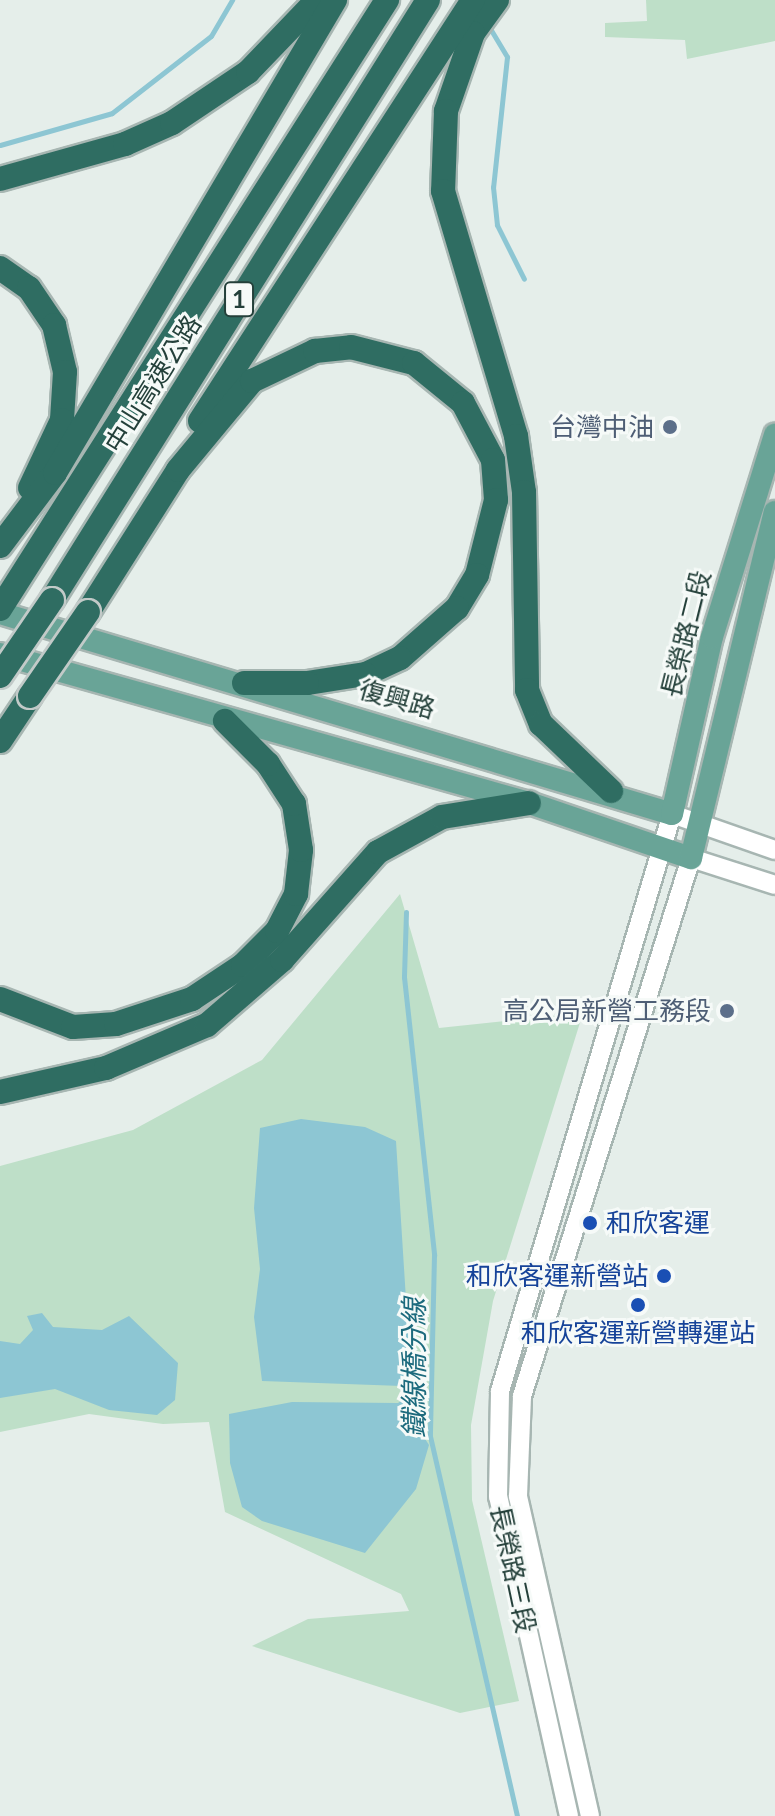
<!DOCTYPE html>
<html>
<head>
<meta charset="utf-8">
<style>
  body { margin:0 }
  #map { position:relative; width:775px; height:1816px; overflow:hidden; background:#e5eeea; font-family:Lato,"Noto Sans TC",sans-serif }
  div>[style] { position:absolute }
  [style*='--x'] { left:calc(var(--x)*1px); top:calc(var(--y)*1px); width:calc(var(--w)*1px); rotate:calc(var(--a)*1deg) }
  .green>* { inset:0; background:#bedfc8 }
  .water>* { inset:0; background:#8dc6d3 }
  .stream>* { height:5px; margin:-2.5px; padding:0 2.5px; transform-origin:2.5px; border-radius:2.5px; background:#8dc6d3 }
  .roads { filter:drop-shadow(2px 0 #a7b6b2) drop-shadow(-2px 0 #a7b6b2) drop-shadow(0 2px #a7b6b2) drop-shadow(0 -2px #a7b6b2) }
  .minor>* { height:18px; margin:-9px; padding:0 9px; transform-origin:9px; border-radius:9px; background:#fff }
  .major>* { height:22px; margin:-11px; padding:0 11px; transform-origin:11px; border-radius:11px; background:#69a497 }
  .highway>* { height:24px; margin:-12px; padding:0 12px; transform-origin:12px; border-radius:12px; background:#2f6d62 }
  .bridges { filter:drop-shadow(2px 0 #c2cac8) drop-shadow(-2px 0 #c2cac8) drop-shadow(0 2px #c2cac8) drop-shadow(0 -2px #c2cac8) }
  .highway-bridge>* { height:24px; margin:-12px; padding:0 12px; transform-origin:12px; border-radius:12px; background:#2f6d62 }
  .dots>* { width:22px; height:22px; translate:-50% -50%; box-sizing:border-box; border:4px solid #f6faf8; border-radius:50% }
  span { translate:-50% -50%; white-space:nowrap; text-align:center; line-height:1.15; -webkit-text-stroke:6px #f6faf8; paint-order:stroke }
  .shield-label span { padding:2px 6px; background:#f6faf8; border:2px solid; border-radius:6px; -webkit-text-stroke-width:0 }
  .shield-label { font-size:24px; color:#24403a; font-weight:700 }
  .street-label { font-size:26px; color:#24403a }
  .service-label { font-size:26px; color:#4e5e75 }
  .right { translate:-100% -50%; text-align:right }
  .transit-label { font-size:26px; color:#164399 }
  .left { translate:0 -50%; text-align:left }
  .water-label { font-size:28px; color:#1c6a7d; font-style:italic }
</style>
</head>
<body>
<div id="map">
  <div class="green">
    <div style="clip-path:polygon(646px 0,775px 0,775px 41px,687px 59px,685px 40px,605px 37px,605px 23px,647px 21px)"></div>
    <div style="clip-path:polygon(400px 894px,439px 1028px,583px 1013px,493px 1301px,471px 1425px,472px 1500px,519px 1701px,460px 1713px,252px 1646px,308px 1619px,409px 1611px,401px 1594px,225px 1512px,209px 1422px,163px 1424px,89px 1414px,0 1432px,0 1166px,133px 1130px,262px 1060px)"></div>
  </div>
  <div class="water">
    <div style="clip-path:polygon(301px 1119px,365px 1127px,396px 1141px,410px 1363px,402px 1386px,262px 1381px,254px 1317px,260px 1269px,254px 1208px,260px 1128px)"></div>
    <div style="clip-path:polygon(42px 1313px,53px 1327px,102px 1330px,129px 1316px,178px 1363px,175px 1400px,157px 1415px,109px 1410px,55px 1389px,0 1398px,0 1341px,20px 1344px,33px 1330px,27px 1316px)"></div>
    <div style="clip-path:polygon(414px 1392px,411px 1417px,429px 1445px,416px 1489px,365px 1553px,262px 1521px,242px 1507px,230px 1463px,229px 1414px,292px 1402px,398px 1403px)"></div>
  </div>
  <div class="stream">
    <div style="--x:488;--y:25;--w:37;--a:59"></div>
    <div style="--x:507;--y:57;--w:131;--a:96.1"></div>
    <div style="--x:493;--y:187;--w:38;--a:84"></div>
    <div style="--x:497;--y:225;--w:60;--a:63.4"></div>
    <div style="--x:0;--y:145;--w:116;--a:-15.9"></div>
    <div style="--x:112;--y:113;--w:125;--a:-37.9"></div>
    <div style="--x:211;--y:36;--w:42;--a:-59.7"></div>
    <div style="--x:406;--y:912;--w:65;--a:91.8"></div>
    <div style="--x:404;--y:977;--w:280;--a:83.8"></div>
    <div style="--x:434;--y:1255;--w:181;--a:91.3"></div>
    <div style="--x:430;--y:1436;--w:390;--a:77.1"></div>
  </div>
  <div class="roads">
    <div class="minor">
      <div style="--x:569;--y:1816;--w:327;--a:-102.5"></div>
      <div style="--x:498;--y:1497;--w:106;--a:-88.9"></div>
      <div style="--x:500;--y:1391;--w:602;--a:-73.4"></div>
      <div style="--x:672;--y:814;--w:109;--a:19.3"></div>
      <div style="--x:590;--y:1816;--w:328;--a:-102.7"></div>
      <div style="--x:518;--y:1496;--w:100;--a:-87.7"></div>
      <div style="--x:522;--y:1396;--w:564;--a:-72.56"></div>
      <div style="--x:691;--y:858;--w:88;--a:17.8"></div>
    </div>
    <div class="major">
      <div style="--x:0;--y:613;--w:701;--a:16.65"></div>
      <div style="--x:672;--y:814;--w:181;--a:-77.3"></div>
      <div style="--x:712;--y:637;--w:212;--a:-72.7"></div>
      <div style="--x:0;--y:654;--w:550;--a:15.73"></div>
      <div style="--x:529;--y:803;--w:171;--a:18.8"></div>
      <div style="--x:691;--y:858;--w:356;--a:-76.4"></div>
    </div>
    <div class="highway">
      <div style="--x:497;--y:0;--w:41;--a:126"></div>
      <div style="--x:473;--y:33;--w:83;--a:109.1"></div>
      <div style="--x:446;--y:111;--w:80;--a:92.1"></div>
      <div style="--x:443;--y:191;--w:256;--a:73.4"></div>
      <div style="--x:516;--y:436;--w:57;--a:81.9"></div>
      <div style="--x:524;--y:492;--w:198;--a:89.1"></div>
      <div style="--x:527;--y:690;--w:37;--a:68"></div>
      <div style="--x:541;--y:724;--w:97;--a:43.7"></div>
      <div style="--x:0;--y:179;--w:130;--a:-15.6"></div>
      <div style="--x:125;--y:144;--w:51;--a:-24.1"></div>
      <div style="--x:172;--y:123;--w:92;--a:-33.9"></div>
      <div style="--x:248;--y:72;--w:100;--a:-46.2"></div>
      <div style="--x:0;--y:268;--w:35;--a:35"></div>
      <div style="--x:29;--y:288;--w:45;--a:56"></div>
      <div style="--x:54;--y:325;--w:48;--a:76.8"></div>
      <div style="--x:65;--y:372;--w:48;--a:93.6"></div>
      <div style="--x:62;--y:420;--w:75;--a:115.2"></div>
      <div style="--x:200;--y:421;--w:502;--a:-57.04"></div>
      <div style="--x:0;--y:546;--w:91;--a:-53"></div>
      <div style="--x:55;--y:473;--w:550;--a:-59.38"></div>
      <div style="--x:52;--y:600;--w:708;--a:-57.93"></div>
      <div style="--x:0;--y:609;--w:722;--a:-57.57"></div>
      <div style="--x:88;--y:612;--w:168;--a:-57.6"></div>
      <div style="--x:178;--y:470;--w:116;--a:-50.3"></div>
      <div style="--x:252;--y:381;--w:70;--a:-25.5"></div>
      <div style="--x:315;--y:351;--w:36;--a:-6"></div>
      <div style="--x:351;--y:347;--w:65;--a:14.3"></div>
      <div style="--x:414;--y:363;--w:63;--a:39.2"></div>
      <div style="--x:463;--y:403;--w:64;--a:62.2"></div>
      <div style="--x:493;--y:460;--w:40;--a:85.7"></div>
      <div style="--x:496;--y:500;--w:77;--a:104.2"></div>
      <div style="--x:477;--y:575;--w:39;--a:121"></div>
      <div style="--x:457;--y:608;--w:76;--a:138.7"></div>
      <div style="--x:400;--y:658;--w:38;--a:155"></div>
      <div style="--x:365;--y:674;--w:59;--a:171.2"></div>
      <div style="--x:307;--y:683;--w:63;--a:180"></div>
      <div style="--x:0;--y:741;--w:54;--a:-56.3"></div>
      <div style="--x:0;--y:999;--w:78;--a:21"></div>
      <div style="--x:73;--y:1027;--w:43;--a:-4"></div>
      <div style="--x:116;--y:1024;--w:80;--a:-18.2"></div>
      <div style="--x:192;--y:999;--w:61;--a:-33.7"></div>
      <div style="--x:243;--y:965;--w:48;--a:-45"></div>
      <div style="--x:277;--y:931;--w:42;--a:-62.8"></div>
      <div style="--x:296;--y:894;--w:44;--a:-83.5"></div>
      <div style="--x:301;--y:850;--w:47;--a:-98.7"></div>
      <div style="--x:294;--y:804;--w:48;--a:-123"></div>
      <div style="--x:268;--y:764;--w:61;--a:-135"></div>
      <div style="--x:0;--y:1092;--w:109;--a:-12.8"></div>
      <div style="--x:106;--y:1068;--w:110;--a:-23.1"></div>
      <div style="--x:207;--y:1025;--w:99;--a:-40.9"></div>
      <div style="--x:282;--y:960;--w:144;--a:-48.4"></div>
      <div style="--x:378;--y:852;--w:73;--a:-28.7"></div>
      <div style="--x:442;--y:817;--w:88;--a:-9.1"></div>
    </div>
  </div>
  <div class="bridges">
    <div class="highway-bridge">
      <div style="--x:0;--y:676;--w:92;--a:-55.6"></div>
      <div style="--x:30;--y:696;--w:102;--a:-55.4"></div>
    </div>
  </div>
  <div class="dots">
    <div style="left:670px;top:427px;background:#5c6f8a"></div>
    <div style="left:727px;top:1011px;background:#5c6f8a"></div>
    <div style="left:590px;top:1223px;background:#1a4fb4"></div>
    <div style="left:664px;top:1276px;background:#1a4fb4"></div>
    <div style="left:638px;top:1305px;background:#1a4fb4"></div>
  </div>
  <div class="shield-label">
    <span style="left:239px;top:299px">1</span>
  </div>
  <div class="street-label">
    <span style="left:153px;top:384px;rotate:-58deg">中山高速公路</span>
    <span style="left:686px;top:634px;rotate:-76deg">長榮路二段</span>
    <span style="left:397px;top:699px;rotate:16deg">復興路</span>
    <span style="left:513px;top:1569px;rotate:78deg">長榮路三段</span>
  </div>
  <div class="service-label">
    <span class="right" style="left:654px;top:427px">台灣中油</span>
    <span class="right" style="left:711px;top:1011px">高公局新營工務段</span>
  </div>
  <div class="transit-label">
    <span class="left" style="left:606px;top:1223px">和欣客運</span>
    <span class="right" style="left:648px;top:1276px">和欣客運新營站</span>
    <span style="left:638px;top:1333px">和欣客運新營轉運站</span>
  </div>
  <div class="water-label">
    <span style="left:413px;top:1368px;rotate:-90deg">鐵線橋分線</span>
  </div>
</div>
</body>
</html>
